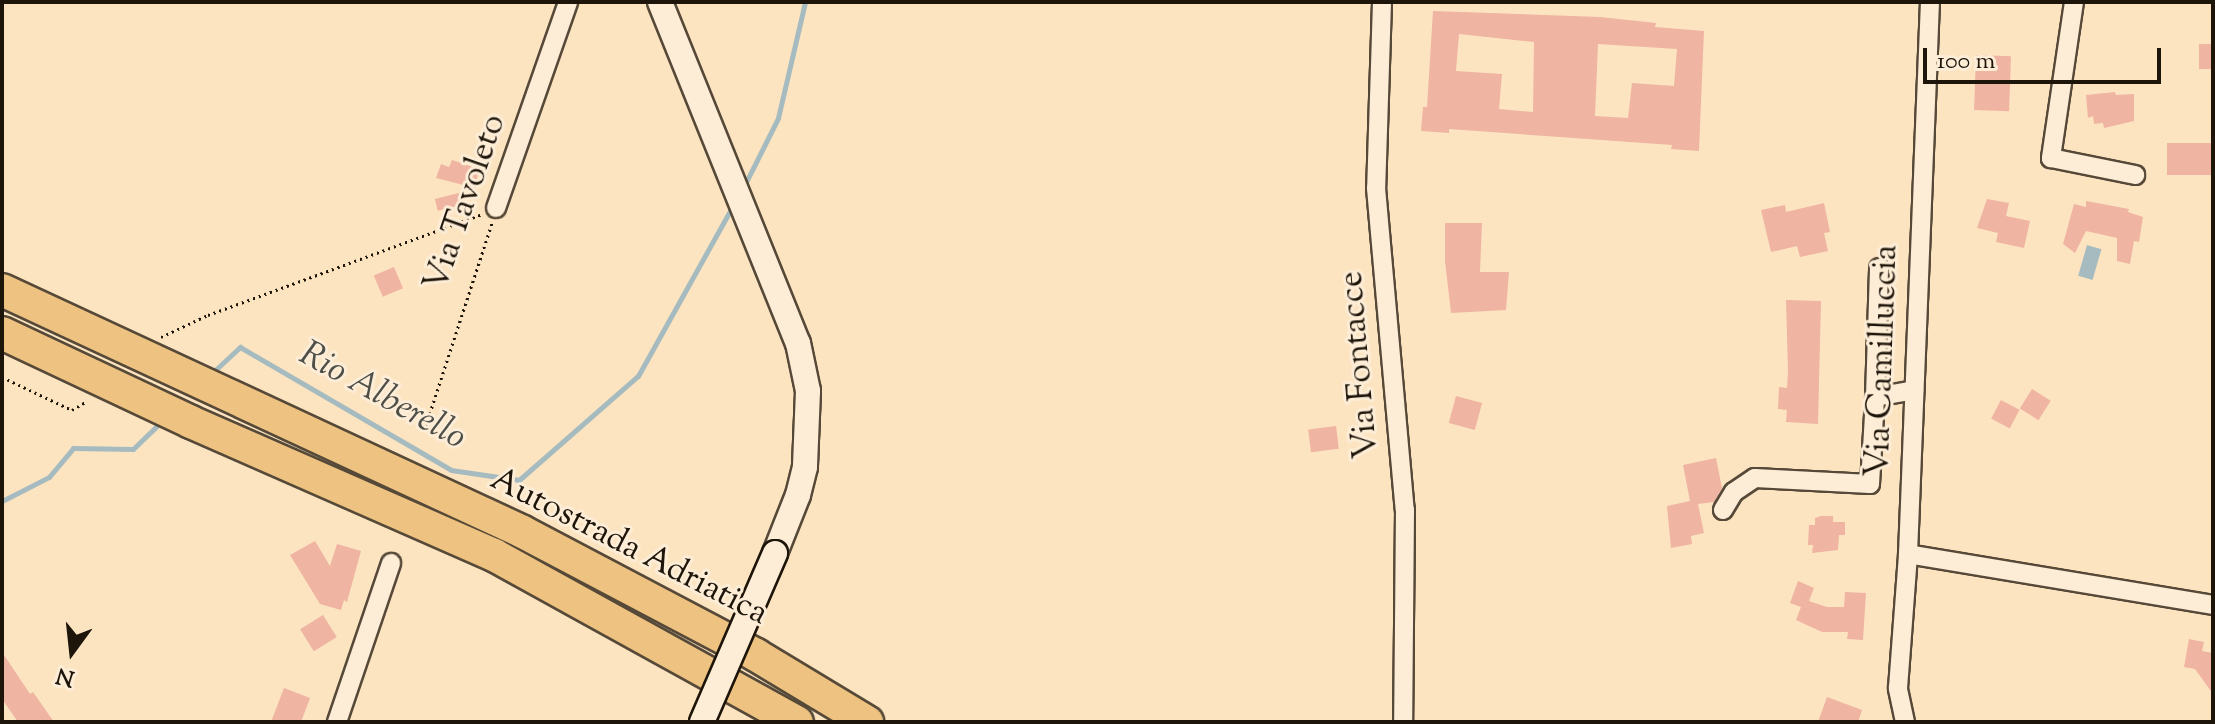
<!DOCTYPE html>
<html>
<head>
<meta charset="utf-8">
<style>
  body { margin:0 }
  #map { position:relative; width:2215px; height:724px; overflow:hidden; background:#fce4c1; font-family:"Sorts Mill Goudy",serif }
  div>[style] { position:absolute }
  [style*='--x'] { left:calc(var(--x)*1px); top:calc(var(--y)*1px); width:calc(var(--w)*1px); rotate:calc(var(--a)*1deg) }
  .water>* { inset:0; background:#a6bbbf; transform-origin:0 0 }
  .stream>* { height:5px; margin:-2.5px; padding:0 2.5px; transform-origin:2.5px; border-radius:2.5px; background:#a6bbbf }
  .building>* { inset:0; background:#f0b4a2; transform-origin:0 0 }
  .path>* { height:3px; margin-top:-1.5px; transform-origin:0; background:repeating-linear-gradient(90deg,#1e150a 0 2px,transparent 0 6px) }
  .roads { filter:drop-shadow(2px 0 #564938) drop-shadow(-2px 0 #564938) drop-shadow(0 2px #564938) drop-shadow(0 -2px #564938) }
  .street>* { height:18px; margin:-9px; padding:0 9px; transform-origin:9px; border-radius:9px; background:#fdedd7 }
  .secondary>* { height:24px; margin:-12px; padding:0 12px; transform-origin:12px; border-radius:12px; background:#fdedd7 }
  .highway>* { height:32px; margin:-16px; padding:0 16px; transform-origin:16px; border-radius:16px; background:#eec280 }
  .bridges { filter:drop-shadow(2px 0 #1e150a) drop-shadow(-2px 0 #1e150a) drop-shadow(0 2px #1e150a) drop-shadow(0 -2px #1e150a) }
  .secondary-bridge>* { height:24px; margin:-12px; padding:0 12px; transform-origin:12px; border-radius:12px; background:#fdedd7 }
  span { translate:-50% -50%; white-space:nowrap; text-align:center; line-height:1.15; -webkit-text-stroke:6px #fdedd7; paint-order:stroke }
  .street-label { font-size:34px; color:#1e150a }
  .water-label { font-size:36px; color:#4e4f49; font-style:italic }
  .frame { position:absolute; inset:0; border:4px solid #1e150a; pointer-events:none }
  .north { position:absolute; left:32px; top:612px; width:80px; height:80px; -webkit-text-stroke:6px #fdedd7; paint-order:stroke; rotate:195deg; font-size:22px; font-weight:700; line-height:32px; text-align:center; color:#1e150a }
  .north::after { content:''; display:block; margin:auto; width:28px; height:36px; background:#1e150a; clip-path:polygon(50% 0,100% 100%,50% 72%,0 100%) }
  .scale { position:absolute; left:1923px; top:48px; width:238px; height:36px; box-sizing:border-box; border:4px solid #1e150a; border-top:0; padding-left:10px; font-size:24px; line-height:28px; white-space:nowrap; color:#1e150a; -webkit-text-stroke:6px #fdedd7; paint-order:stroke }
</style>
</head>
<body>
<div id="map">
  <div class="water">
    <div style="left:2087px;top:245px;width:15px;height:32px;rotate:16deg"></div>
  </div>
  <div class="stream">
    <div style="--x:744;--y:186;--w:76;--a:-63.4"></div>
    <div style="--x:778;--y:118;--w:119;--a:-76.9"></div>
    <div style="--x:211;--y:374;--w:40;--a:-43"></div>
    <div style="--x:240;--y:347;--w:244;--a:30.2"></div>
    <div style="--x:451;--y:470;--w:69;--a:8.4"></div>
    <div style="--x:519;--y:480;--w:158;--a:-41.2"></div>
    <div style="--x:638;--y:376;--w:196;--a:-60.9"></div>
    <div style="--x:2;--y:501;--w:53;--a:-27.1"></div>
    <div style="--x:49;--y:477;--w:38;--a:-50"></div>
    <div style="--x:73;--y:448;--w:60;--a:1"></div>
    <div style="--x:133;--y:449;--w:39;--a:-44"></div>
  </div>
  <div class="building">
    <div style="clip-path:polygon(evenodd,1433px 11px,1600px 17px,1656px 23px,1655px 27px,1704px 31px,1699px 151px,1671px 149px,1672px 145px,1449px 129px,1449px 133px,1421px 131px,1423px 107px,1427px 107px,1433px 11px,1459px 34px,1534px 42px,1533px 112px,1499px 109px,1502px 74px,1456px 71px,1459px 34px,1433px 11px,1598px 44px,1677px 49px,1674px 86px,1632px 83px,1628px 118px,1595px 116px,1598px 44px)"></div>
    <div style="left:2199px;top:44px;width:14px;height:25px"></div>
    <div style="left:1976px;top:55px;width:35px;height:55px;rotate:2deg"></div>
    <div style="clip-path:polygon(2115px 92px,2116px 95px,2134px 94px,2134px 121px,2104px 128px,2103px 123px,2094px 124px,2093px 116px,2088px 118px,2086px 95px)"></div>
    <div style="left:2213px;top:143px;width:32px;height:46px;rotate:90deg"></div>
    <div style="clip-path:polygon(452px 160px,479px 169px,475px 188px,436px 178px,441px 164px,449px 167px)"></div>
    <div style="left:463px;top:192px;width:12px;height:29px;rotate:76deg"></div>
    <div style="clip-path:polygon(1987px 199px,2009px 203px,2006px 216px,2030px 221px,2024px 248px,1996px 242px,1998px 233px,1977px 228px)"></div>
    <div style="clip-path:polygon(2086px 201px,2129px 209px,2128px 212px,2143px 217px,2139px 242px,2134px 241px,2130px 264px,2117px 261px,2117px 238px,2086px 231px,2075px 253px,2063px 244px,2074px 204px,2086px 207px)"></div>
    <div style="clip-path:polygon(1824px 203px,1830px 232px,1824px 233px,1828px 251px,1800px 257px,1797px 246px,1771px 252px,1761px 210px,1785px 205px,1786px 212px)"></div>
    <div style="clip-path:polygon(1445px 223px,1482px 223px,1480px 272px,1509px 272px,1506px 310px,1451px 313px,1445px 261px)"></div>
    <div style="left:394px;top:267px;width:23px;height:22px;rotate:67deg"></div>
    <div style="clip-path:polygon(1786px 300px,1821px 301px,1818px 424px,1786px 422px,1787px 410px,1778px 409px,1779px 387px,1787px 388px,1788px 372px)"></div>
    <div style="left:2032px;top:389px;width:22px;height:23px;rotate:32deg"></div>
    <div style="left:1456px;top:396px;width:27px;height:28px;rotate:15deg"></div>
    <div style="left:2001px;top:400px;width:21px;height:21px;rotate:28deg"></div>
    <div style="left:1336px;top:426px;width:23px;height:28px;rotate:83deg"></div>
    <div style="clip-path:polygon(1716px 458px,1722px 488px,1714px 502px,1698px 504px,1704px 533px,1691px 536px,1692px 544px,1671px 548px,1667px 506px,1690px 501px,1683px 465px)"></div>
    <div style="clip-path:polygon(1821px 516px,1833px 516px,1833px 522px,1845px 522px,1845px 535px,1839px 535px,1838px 550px,1812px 553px,1813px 545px,1808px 545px,1809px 525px,1815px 525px,1815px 518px)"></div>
    <div style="clip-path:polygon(315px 541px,330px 566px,337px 544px,361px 551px,347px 602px,344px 600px,341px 610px,320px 604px,290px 555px)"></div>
    <div style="clip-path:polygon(1798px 581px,1814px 588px,1809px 601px,1827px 607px,1844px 607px,1845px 592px,1866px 593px,1863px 640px,1847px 639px,1848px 632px,1822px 632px,1796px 620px,1801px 607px,1790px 603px)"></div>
    <div style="left:323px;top:615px;width:26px;height:27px;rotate:58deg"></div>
    <div style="clip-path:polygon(2189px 639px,2204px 642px,2202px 651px,2213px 653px,2213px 694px,2195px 669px,2184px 667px)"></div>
    <div style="clip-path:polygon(2px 652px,30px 694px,33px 692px,54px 722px,18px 722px,2px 699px)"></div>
    <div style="clip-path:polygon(284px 688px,310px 698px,301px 722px,271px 722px)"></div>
    <div style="clip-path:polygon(1827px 697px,1862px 710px,1858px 722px,1818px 722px)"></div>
  </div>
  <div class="path">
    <div style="--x:161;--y:337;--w:52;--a:-25.1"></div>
    <div style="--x:208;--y:315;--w:292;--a:-20.2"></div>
    <div style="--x:2;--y:377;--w:77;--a:25.2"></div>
    <div style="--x:72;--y:410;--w:17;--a:-31"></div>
    <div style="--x:426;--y:425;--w:213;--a:-71.9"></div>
  </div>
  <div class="roads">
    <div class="street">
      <div style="--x:1382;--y:2;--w:186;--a:91.8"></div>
      <div style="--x:1376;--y:188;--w:323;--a:84.9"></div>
      <div style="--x:1405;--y:510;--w:212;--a:90.5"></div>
      <div style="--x:2074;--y:2;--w:158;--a:98.4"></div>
      <div style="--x:2051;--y:158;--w:86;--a:11.4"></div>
      <div style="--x:496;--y:208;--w:218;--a:-70.7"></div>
      <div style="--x:1875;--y:397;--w:129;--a:-88.2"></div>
      <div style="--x:1723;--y:510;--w:21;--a:-59"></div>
      <div style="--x:1734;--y:492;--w:25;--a:-34"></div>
      <div style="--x:1755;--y:478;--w:115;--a:3"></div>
      <div style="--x:1870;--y:484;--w:87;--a:-86.7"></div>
      <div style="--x:1875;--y:397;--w:40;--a:-10"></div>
      <div style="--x:1908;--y:554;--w:309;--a:9.5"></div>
      <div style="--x:337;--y:722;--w:168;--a:-71.2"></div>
      <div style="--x:1905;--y:722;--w:35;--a:-102"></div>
      <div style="--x:1898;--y:688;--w:134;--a:-85.7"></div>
      <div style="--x:1908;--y:554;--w:552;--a:-87.72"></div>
    </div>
    <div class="secondary">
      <div style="--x:660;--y:2;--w:368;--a:68"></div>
      <div style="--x:798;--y:343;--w:49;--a:78.2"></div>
      <div style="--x:808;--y:391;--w:76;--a:92.3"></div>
      <div style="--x:805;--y:467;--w:29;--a:104"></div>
      <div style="--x:798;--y:495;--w:62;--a:111.6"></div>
    </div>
    <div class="highway">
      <div style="--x:2;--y:290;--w:574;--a:24.91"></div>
      <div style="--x:523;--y:532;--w:263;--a:27.8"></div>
      <div style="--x:756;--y:655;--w:130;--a:31.1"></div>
      <div style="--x:2;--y:333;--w:209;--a:25.2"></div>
      <div style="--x:191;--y:422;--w:331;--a:23.7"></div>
      <div style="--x:494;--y:555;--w:346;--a:28.9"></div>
    </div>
  </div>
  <div class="bridges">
    <div class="secondary-bridge">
      <div style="--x:702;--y:722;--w:184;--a:-66.6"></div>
    </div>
  </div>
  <div class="street-label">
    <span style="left:466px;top:203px;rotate:-71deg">Via Tavoleto</span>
    <span style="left:1883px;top:361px;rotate:-88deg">Via Camilluccia</span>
    <span style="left:1360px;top:365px;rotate:-95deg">Via Fontacce</span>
    <span style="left:629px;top:547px;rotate:27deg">Autostrada Adriatica</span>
  </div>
  <div class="water-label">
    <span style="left:382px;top:397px;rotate:29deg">Rio Alberello</span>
  </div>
  <div class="frame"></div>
  <div class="north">N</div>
  <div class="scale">100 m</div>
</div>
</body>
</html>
